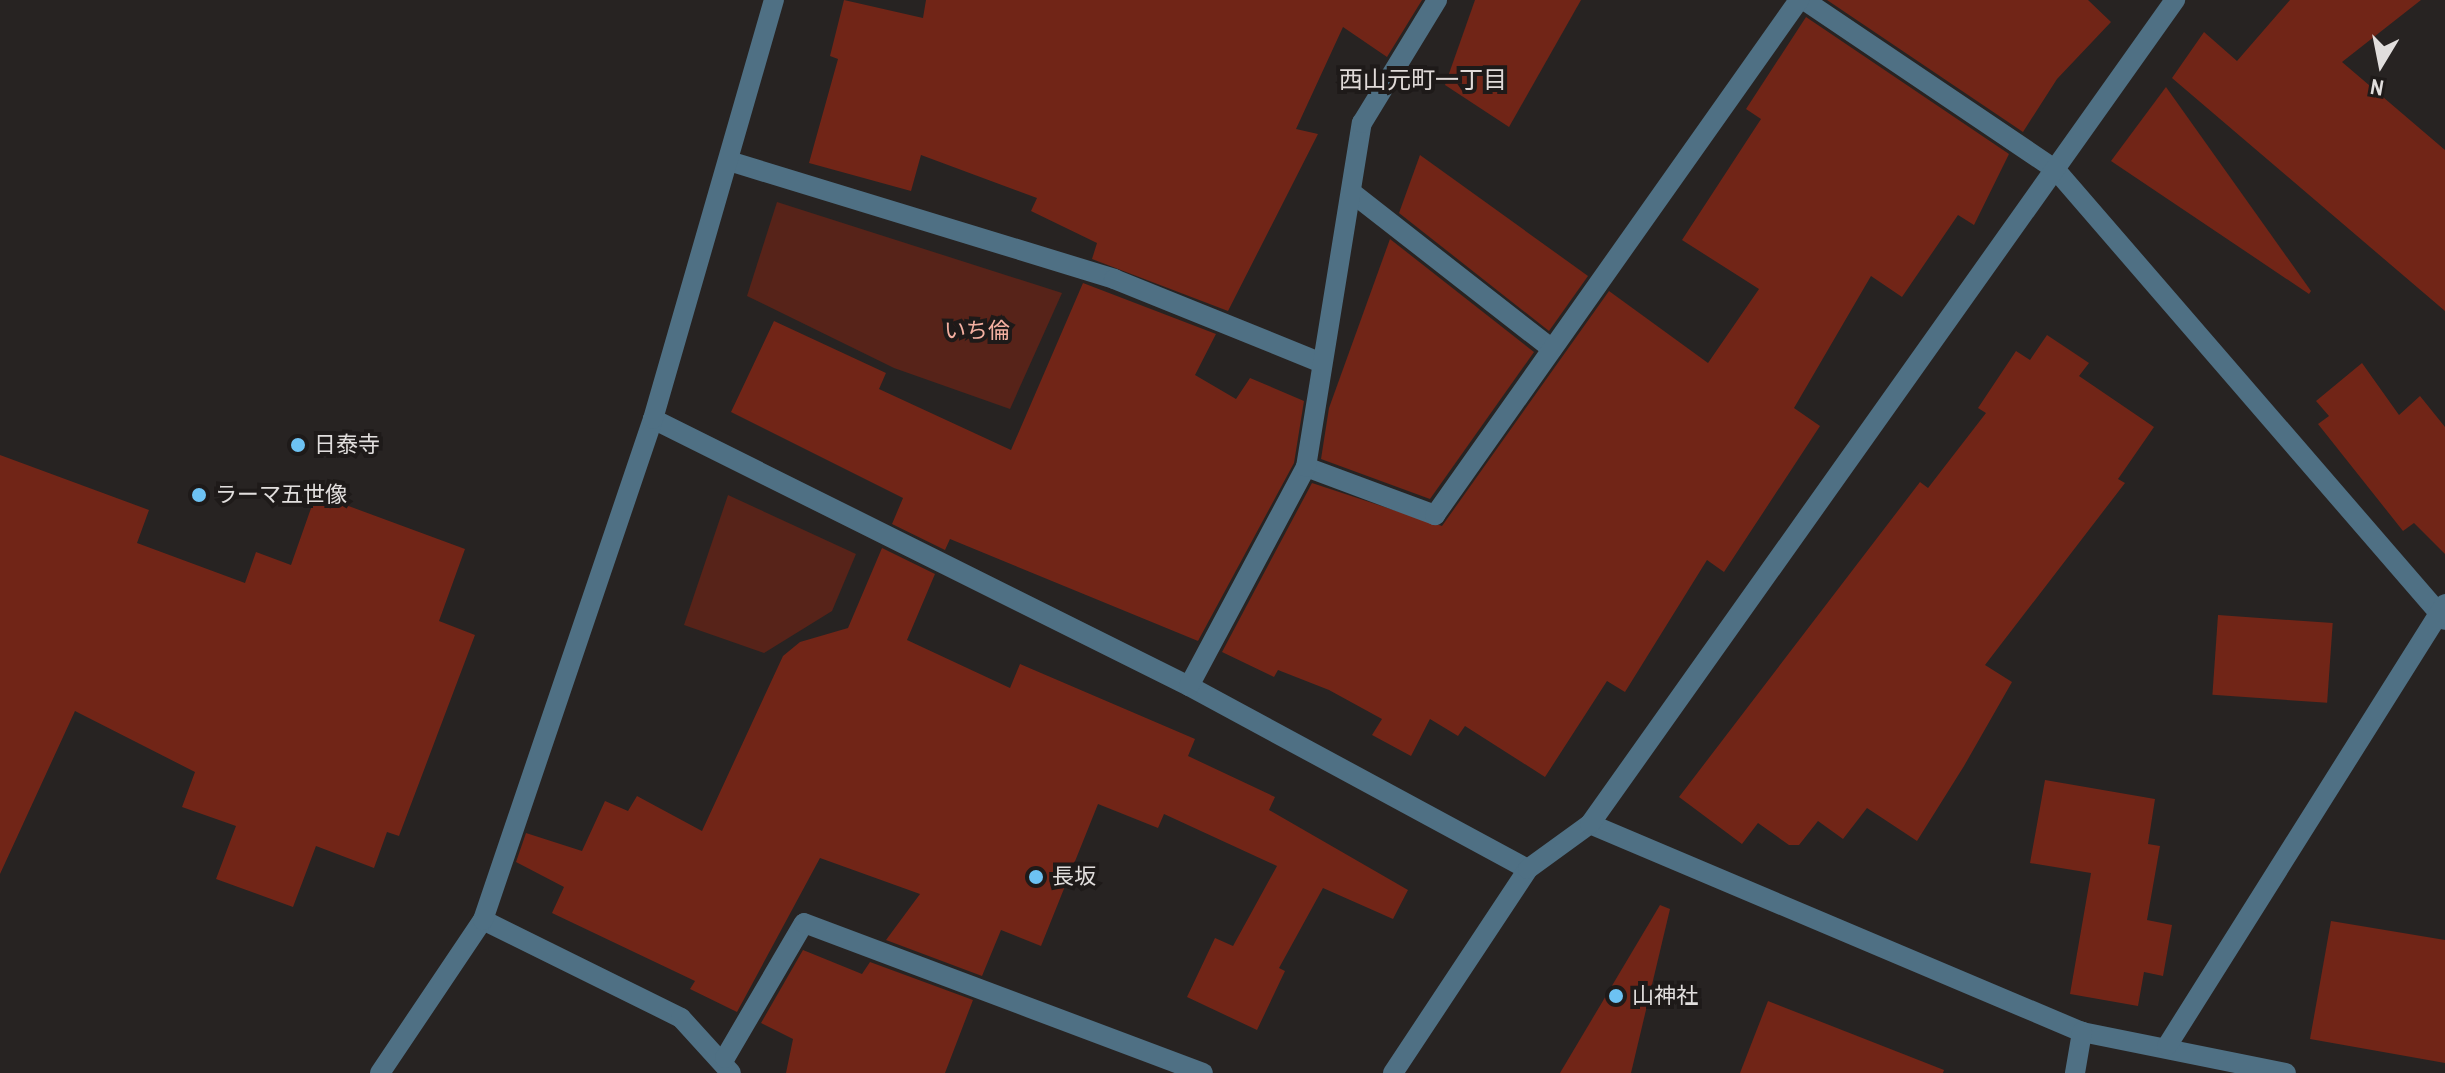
<!DOCTYPE html>
<html>
<head>
<meta charset="utf-8">
<style>
  body { margin:0 }
  #map { position:relative; width:2445px; height:1073px; overflow:hidden; background:#272322; font-family:"Archivo Narrow","Noto Sans JP",sans-serif }
  div>[style] { position:absolute }
  [style*='--x'] { left:calc(var(--x)*1px); top:calc(var(--y)*1px); width:calc(var(--w)*1px); rotate:calc(var(--a)*1deg) }
  .green>* { inset:0; background:#572319 }
  .building>* { inset:0; background:#712517; transform-origin:0 0 }
  .minor>* { height:20px; margin:-10px; padding:0 10px; transform-origin:10px; border-radius:10px; background:#4f7084 }
  .dots>* { width:22px; height:22px; translate:-50% -50%; box-sizing:border-box; border:4px solid #1e1a19; border-radius:50% }
  span { translate:-50% -50%; white-space:nowrap; text-align:center; line-height:1.15; -webkit-text-stroke:8px #1e1a19; paint-order:stroke }
  .park-label { font-size:22px; color:#f4b0a1 }
  .poi-label { font-size:22px; color:#e1dedd }
  .left { translate:0 -50%; text-align:left }
  .neighbourhood-label { font-size:24px; color:#e0dad8 }
  .north { position:absolute; left:2341px; top:24px; width:80px; height:80px; -webkit-text-stroke:6px #1e1a19; paint-order:stroke; rotate:190deg; font-size:22px; font-weight:700; line-height:32px; text-align:center; color:#e1dedd }
  .north::after { content:''; display:block; margin:auto; width:28px; height:36px; background:#e1dedd; clip-path:polygon(50% 0,100% 100%,50% 72%,0 100%) }
</style>
</head>
<body>
<div id="map">
  <div class="green">
    <div style="clip-path:polygon(777px 202px,1062px 293px,1010px 409px,894px 368px,747px 296px)"></div>
    <div style="clip-path:polygon(728px 495px,856px 554px,832px 611px,764px 653px,684px 625px)"></div>
  </div>
  <div class="building">
    <div style="clip-path:polygon(844px 0,923px 18px,926px 0,1422px 0,1387px 57px,1343px 27px,1296px 129px,1318px 134px,1228px 311px,1092px 259px,1097px 243px,1031px 211px,1037px 198px,921px 155px,911px 191px,809px 163px,838px 59px,830px 56px)"></div>
    <div style="clip-path:polygon(1475px 0,1581px 0,1509px 127px,1445px 85px)"></div>
    <div style="clip-path:polygon(1827px 0,2088px 0,2111px 22px,2057px 79px,2023px 132px)"></div>
    <div style="clip-path:polygon(2290px 0,2421px 0,2342px 62px,2445px 150px,2445px 311px,2172px 78px,2204px 32px,2237px 61px)"></div>
    <div style="clip-path:polygon(1806px 17px,2009px 154px,1974px 225px,1958px 215px,1902px 297px,1871px 276px,1794px 408px,1820px 426px,1724px 572px,1707px 560px,1625px 692px,1607px 681px,1545px 777px,1465px 726px,1458px 736px,1430px 719px,1411px 756px,1372px 735px,1382px 719px,1329px 690px,1278px 670px,1274px 677px,1222px 652px,1312px 483px,1442px 526px,1609px 291px,1708px 363px,1759px 289px,1682px 240px,1761px 119px,1746px 109px)"></div>
    <div style="clip-path:polygon(2166px 87px,2311px 291px,2309px 294px,2111px 161px)"></div>
    <div style="clip-path:polygon(1420px 155px,1588px 276px,1549px 331px,1399px 213px)"></div>
    <div style="clip-path:polygon(1390px 239px,1534px 352px,1430px 499px,1321px 459px,1329px 408px)"></div>
    <div style="clip-path:polygon(1083px 283px,1216px 334px,1195px 375px,1236px 399px,1250px 378px,1304px 401px,1294px 463px,1198px 641px,950px 539px,945px 550px,892px 524px,903px 498px,731px 412px,774px 321px,886px 373px,879px 389px,1011px 450px)"></div>
    <div style="clip-path:polygon(2047px 335px,2089px 363px,2079px 376px,2154px 427px,2118px 479px,2125px 483px,1985px 665px,2012px 682px,1964px 766px,1917px 841px,1867px 808px,1843px 839px,1818px 821px,1799px 845px,1789px 845px,1758px 823px,1742px 844px,1679px 797px,1920px 482px,1928px 488px,1986px 413px,1978px 408px,2016px 351px,2030px 360px)"></div>
    <div style="clip-path:polygon(2362px 363px,2399px 415px,2420px 396px,2445px 427px,2445px 554px,2414px 523px,2403px 531px,2318px 424px,2329px 416px,2316px 401px)"></div>
    <div style="clip-path:polygon(0 455px,149px 510px,137px 543px,245px 583px,256px 552px,291px 565px,316px 494px,465px 549px,439px 621px,475px 635px,399px 836px,387px 832px,374px 868px,316px 846px,293px 907px,216px 879px,236px 826px,182px 807px,195px 772px,75px 711px,0 874px)"></div>
    <div style="clip-path:polygon(882px 548px,935px 574px,907px 640px,1010px 688px,1020px 664px,1195px 739px,1188px 756px,1275px 797px,1269px 810px,1408px 890px,1393px 919px,1323px 888px,1279px 968px,1285px 971px,1257px 1030px,1187px 997px,1215px 938px,1233px 946px,1277px 866px,1164px 814px,1158px 828px,1098px 804px,1041px 946px,1001px 930px,982px 976px,886px 940px,920px 894px,820px 858px,737px 1012px,690px 989px,695px 981px,552px 913px,564px 887px,516px 862px,526px 833px,582px 851px,605px 801px,628px 811px,637px 796px,702px 831px,783px 656px,800px 642px,848px 628px)"></div>
    <div style="left:2218px;top:615px;width:115px;height:80px;rotate:4deg"></div>
    <div style="clip-path:polygon(2045px 780px,2155px 799px,2148px 844px,2160px 846px,2147px 920px,2172px 925px,2163px 976px,2144px 972px,2138px 1006px,2070px 994px,2091px 873px,2030px 863px)"></div>
    <div style="clip-path:polygon(1660px 905px,1670px 909px,1631px 1073px,1560px 1073px)"></div>
    <div style="clip-path:polygon(2331px 921px,2445px 940px,2445px 1063px,2310px 1039px)"></div>
    <div style="clip-path:polygon(803px 950px,862px 974px,870px 962px,973px 1000px,945px 1073px,786px 1073px,793px 1039px,761px 1023px)"></div>
    <div style="clip-path:polygon(1768px 1001px,1944px 1070px,1943px 1073px,1740px 1073px)"></div>
  </div>
  <div class="minor">
    <div style="--x:1804;--y:0;--w:303;--a:34"></div>
    <div style="--x:2055;--y:169;--w:596;--a:49.15"></div>
    <div style="--x:729;--y:161;--w:403;--a:17"></div>
    <div style="--x:1114;--y:279;--w:224;--a:22"></div>
    <div style="--x:1351;--y:192;--w:255;--a:38"></div>
    <div style="--x:653;--y:419;--w:599;--a:26.48"></div>
    <div style="--x:1189;--y:686;--w:385;--a:28.4"></div>
    <div style="--x:1306;--y:467;--w:138;--a:20.4"></div>
    <div style="--x:1435;--y:515;--w:631;--a:-54.75"></div>
    <div style="--x:1189;--y:686;--w:248;--a:-61.9"></div>
    <div style="--x:1306;--y:467;--w:349;--a:-80.8"></div>
    <div style="--x:1362;--y:123;--w:144;--a:-58.6"></div>
    <div style="--x:1590;--y:824;--w:534;--a:22.92"></div>
    <div style="--x:2082;--y:1032;--w:208;--a:11.4"></div>
    <div style="--x:483;--y:920;--w:221;--a:26.3"></div>
    <div style="--x:681;--y:1018;--w:74;--a:47.7"></div>
    <div style="--x:2167;--y:1046;--w:522;--a:-57.83"></div>
    <div style="--x:725;--y:1058;--w:156;--a:-59.7"></div>
    <div style="--x:804;--y:923;--w:426;--a:20.6"></div>
    <div style="--x:380;--y:1073;--w:184;--a:-56.1"></div>
    <div style="--x:483;--y:920;--w:529;--a:-71.26"></div>
    <div style="--x:653;--y:419;--w:436;--a:-73.9"></div>
    <div style="--x:1393;--y:1073;--w:245;--a:-56.5"></div>
    <div style="--x:1528;--y:869;--w:77;--a:-36"></div>
    <div style="--x:1590;--y:824;--w:1011;--a:-54.63"></div>
    <div style="--x:2075;--y:1073;--w:42;--a:-80.3"></div>
  </div>
  <div class="dots">
    <div style="left:298px;top:445px;background:#6dc2f3"></div>
    <div style="left:199px;top:495px;background:#6dc2f3"></div>
    <div style="left:1036px;top:877px;background:#6dc2f3"></div>
    <div style="left:1616px;top:996px;background:#6dc2f3"></div>
  </div>
  <div class="park-label">
    <span style="left:977px;top:331px">いち倫</span>
  </div>
  <div class="poi-label">
    <span class="left" style="left:314px;top:445px">日泰寺</span>
    <span class="left" style="left:215px;top:495px">ラーマ五世像</span>
    <span class="left" style="left:1052px;top:877px">長坂</span>
    <span class="left" style="left:1632px;top:996px">山神社</span>
  </div>
  <div class="neighbourhood-label">
    <span style="left:1423px;top:80px">西山元町一丁目</span>
  </div>
  <div class="north">N</div>
</div>
</body>
</html>
